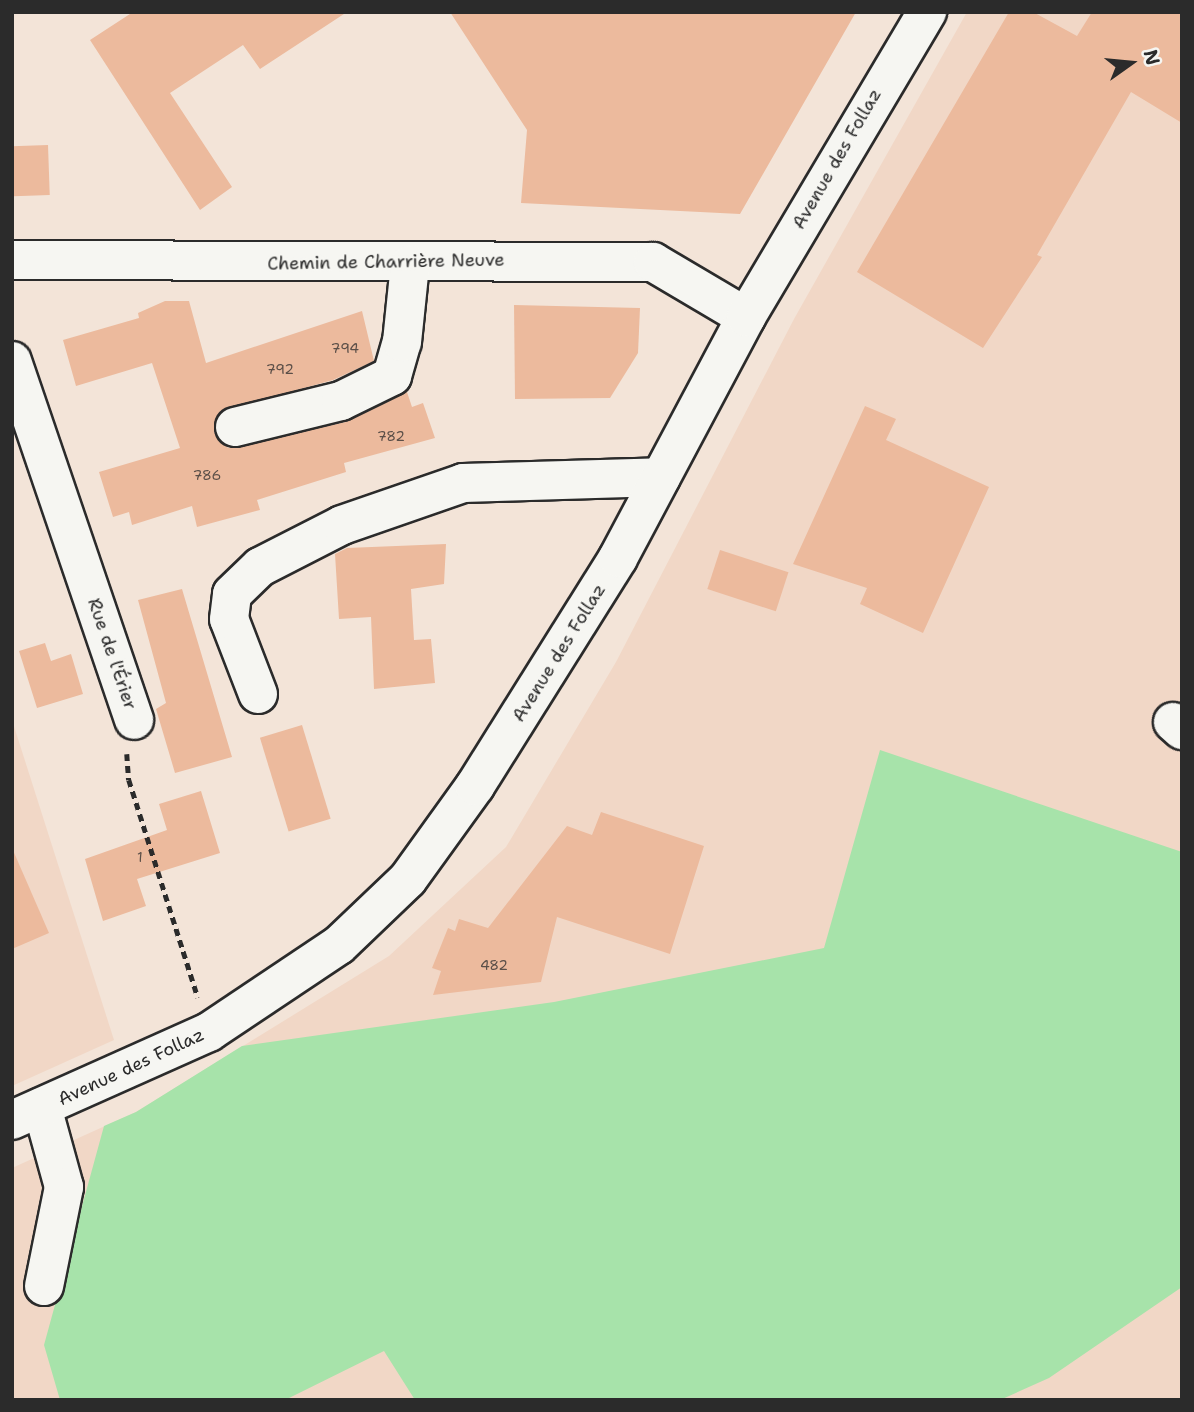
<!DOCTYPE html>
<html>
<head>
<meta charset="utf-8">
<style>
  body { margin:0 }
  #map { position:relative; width:1194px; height:1412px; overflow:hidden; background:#f3e4d8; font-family:"Shantell Sans",sans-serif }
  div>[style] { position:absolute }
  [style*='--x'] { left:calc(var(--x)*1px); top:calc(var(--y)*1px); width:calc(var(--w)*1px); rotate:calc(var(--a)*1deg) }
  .built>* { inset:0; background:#f1d7c6 }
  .green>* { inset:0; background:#a7e3aa }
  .building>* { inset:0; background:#ecba9d; transform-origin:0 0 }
  .path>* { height:4.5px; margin-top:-2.25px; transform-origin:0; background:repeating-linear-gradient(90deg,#2b2b2b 0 7px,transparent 0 12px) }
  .roads { filter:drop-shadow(2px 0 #2b2b2b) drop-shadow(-2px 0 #2b2b2b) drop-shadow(0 2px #2b2b2b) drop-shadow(0 -2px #2b2b2b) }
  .minor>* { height:38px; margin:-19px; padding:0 19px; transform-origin:19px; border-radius:19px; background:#f6f6f2 }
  span { translate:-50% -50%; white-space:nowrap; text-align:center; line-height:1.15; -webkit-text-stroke:5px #f6f6f2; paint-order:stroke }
  .number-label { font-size:14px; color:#5b4f48 }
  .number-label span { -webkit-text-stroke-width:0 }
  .street-label { font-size:18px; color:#2b2b2b }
  .frame { position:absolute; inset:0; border:14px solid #2b2b2b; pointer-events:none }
  .north { position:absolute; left:1096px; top:28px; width:70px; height:70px; -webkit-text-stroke:5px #f6f6f2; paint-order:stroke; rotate:75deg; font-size:19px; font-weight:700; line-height:28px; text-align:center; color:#2b2b2b }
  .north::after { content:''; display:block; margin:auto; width:24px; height:32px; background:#2b2b2b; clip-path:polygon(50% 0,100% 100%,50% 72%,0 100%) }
</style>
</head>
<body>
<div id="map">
  <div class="built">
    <div style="clip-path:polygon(967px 12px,1182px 12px,1182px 1400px,12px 1400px,12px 1168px,136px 1112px,389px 956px,506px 847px,616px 662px,794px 319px)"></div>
    <div style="clip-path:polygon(12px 720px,114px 1040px,12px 1086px)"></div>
  </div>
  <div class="green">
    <div style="clip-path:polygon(880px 750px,1182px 852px,1182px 1287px,1049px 1378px,1000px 1400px,415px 1400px,384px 1351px,285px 1400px,60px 1400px,44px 1345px,104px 1126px,136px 1112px,242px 1046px,554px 1002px,824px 948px)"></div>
  </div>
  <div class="building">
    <div style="clip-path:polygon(133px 12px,347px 12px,260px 69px,243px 45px,170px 93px,232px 187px,200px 210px,90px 40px)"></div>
    <div style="clip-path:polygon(450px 12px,856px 12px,740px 214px,521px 203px,527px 130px)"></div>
    <div style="clip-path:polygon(1009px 12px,1033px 12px,1077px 36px,1092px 12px,1182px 12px,1182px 123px,1131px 92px,1037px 255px,1042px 257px,983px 348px,857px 272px)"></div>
    <div style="left:48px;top:145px;width:50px;height:36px;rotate:88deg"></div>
    <div style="clip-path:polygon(165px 301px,189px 301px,206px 363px,362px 311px,374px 361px,333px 380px,220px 411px,214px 432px,228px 448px,346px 422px,407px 392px,412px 407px,423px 403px,435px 438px,344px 463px,346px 472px,257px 500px,260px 510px,197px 527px,192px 506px,132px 525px,129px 512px,113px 517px,99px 472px,180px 448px,152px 363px,76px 386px,63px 340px,139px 318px,138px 313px)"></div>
    <div style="clip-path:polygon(514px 305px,640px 308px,638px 353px,610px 398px,515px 399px)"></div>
    <div style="clip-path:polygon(865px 406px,896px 419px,886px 440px,989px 487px,923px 633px,860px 604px,867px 588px,793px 564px)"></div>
    <div style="clip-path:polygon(446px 544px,444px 584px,411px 589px,414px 640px,431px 639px,435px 683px,374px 689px,371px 617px,339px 619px,335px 554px,347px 548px)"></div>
    <div style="left:720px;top:550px;width:72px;height:41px;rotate:18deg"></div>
    <div style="clip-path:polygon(182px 589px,232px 757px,175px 773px,156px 709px,166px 703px,138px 600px)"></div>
    <div style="clip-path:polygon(45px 643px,51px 661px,71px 654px,83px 694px,37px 708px,19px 651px)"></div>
    <div style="left:302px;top:725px;width:98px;height:44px;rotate:73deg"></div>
    <div style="clip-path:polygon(201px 791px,220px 853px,137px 879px,146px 906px,103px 921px,85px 859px,167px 830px,159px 804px)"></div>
    <div style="clip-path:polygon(601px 812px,704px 846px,670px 954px,557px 917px,541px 982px,433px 995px,441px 971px,432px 968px,448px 928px,455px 931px,459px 919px,488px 928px,567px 826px,592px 835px)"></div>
    <div style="clip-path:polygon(12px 848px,49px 933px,12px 949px)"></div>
  </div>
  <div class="path">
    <div style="--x:127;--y:754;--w:26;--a:86"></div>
    <div style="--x:129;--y:780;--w:228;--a:72.4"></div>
  </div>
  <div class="roads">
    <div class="minor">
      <div style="--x:12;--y:260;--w:641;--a:0.18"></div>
      <div style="--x:653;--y:262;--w:108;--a:30.6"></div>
      <div style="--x:12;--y:361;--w:379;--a:71.2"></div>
      <div style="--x:235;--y:427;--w:109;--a:-13.8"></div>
      <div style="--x:341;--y:401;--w:57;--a:-26.1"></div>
      <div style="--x:392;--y:376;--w:35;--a:-74"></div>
      <div style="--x:402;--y:342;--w:78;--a:-84.1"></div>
      <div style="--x:258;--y:694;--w:80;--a:-111.1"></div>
      <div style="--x:229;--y:619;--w:25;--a:-83"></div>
      <div style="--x:232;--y:594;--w:39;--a:-44"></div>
      <div style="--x:260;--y:567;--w:92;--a:-27.1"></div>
      <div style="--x:342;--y:525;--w:128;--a:-19.1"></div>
      <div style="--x:463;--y:483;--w:198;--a:-1.7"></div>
      <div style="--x:1173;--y:722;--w:12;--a:42"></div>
      <div style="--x:42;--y:1107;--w:83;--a:74.6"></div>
      <div style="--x:64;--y:1187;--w:101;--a:101.4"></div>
      <div style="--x:12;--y:1120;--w:216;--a:-24.1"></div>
      <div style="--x:209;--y:1032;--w:156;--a:-33.8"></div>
      <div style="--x:339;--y:945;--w:95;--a:-43.7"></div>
      <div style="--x:408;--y:879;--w:115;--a:-54.2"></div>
      <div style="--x:475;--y:786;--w:269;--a:-57.9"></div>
      <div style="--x:618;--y:558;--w:273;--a:-62"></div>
      <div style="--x:746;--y:317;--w:355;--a:-59.3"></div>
    </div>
  </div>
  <div class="number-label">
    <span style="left:345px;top:348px">794</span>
    <span style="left:280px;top:369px">792</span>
    <span style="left:391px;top:436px">782</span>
    <span style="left:207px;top:475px">786</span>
    <span style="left:140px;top:857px">1</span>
    <span style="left:494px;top:965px">482</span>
  </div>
  <div class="street-label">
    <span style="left:837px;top:159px;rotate:-60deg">Avenue des Follaz</span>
    <span style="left:386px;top:262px;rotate:-1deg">Chemin de Charrière Neuve</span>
    <span style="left:559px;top:653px;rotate:-58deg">Avenue des Follaz</span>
    <span style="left:112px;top:654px;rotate:71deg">Rue de l'Érier</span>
    <span style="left:131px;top:1067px;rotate:-25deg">Avenue des Follaz</span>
  </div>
  <div class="frame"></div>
  <div class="north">N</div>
</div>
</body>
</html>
